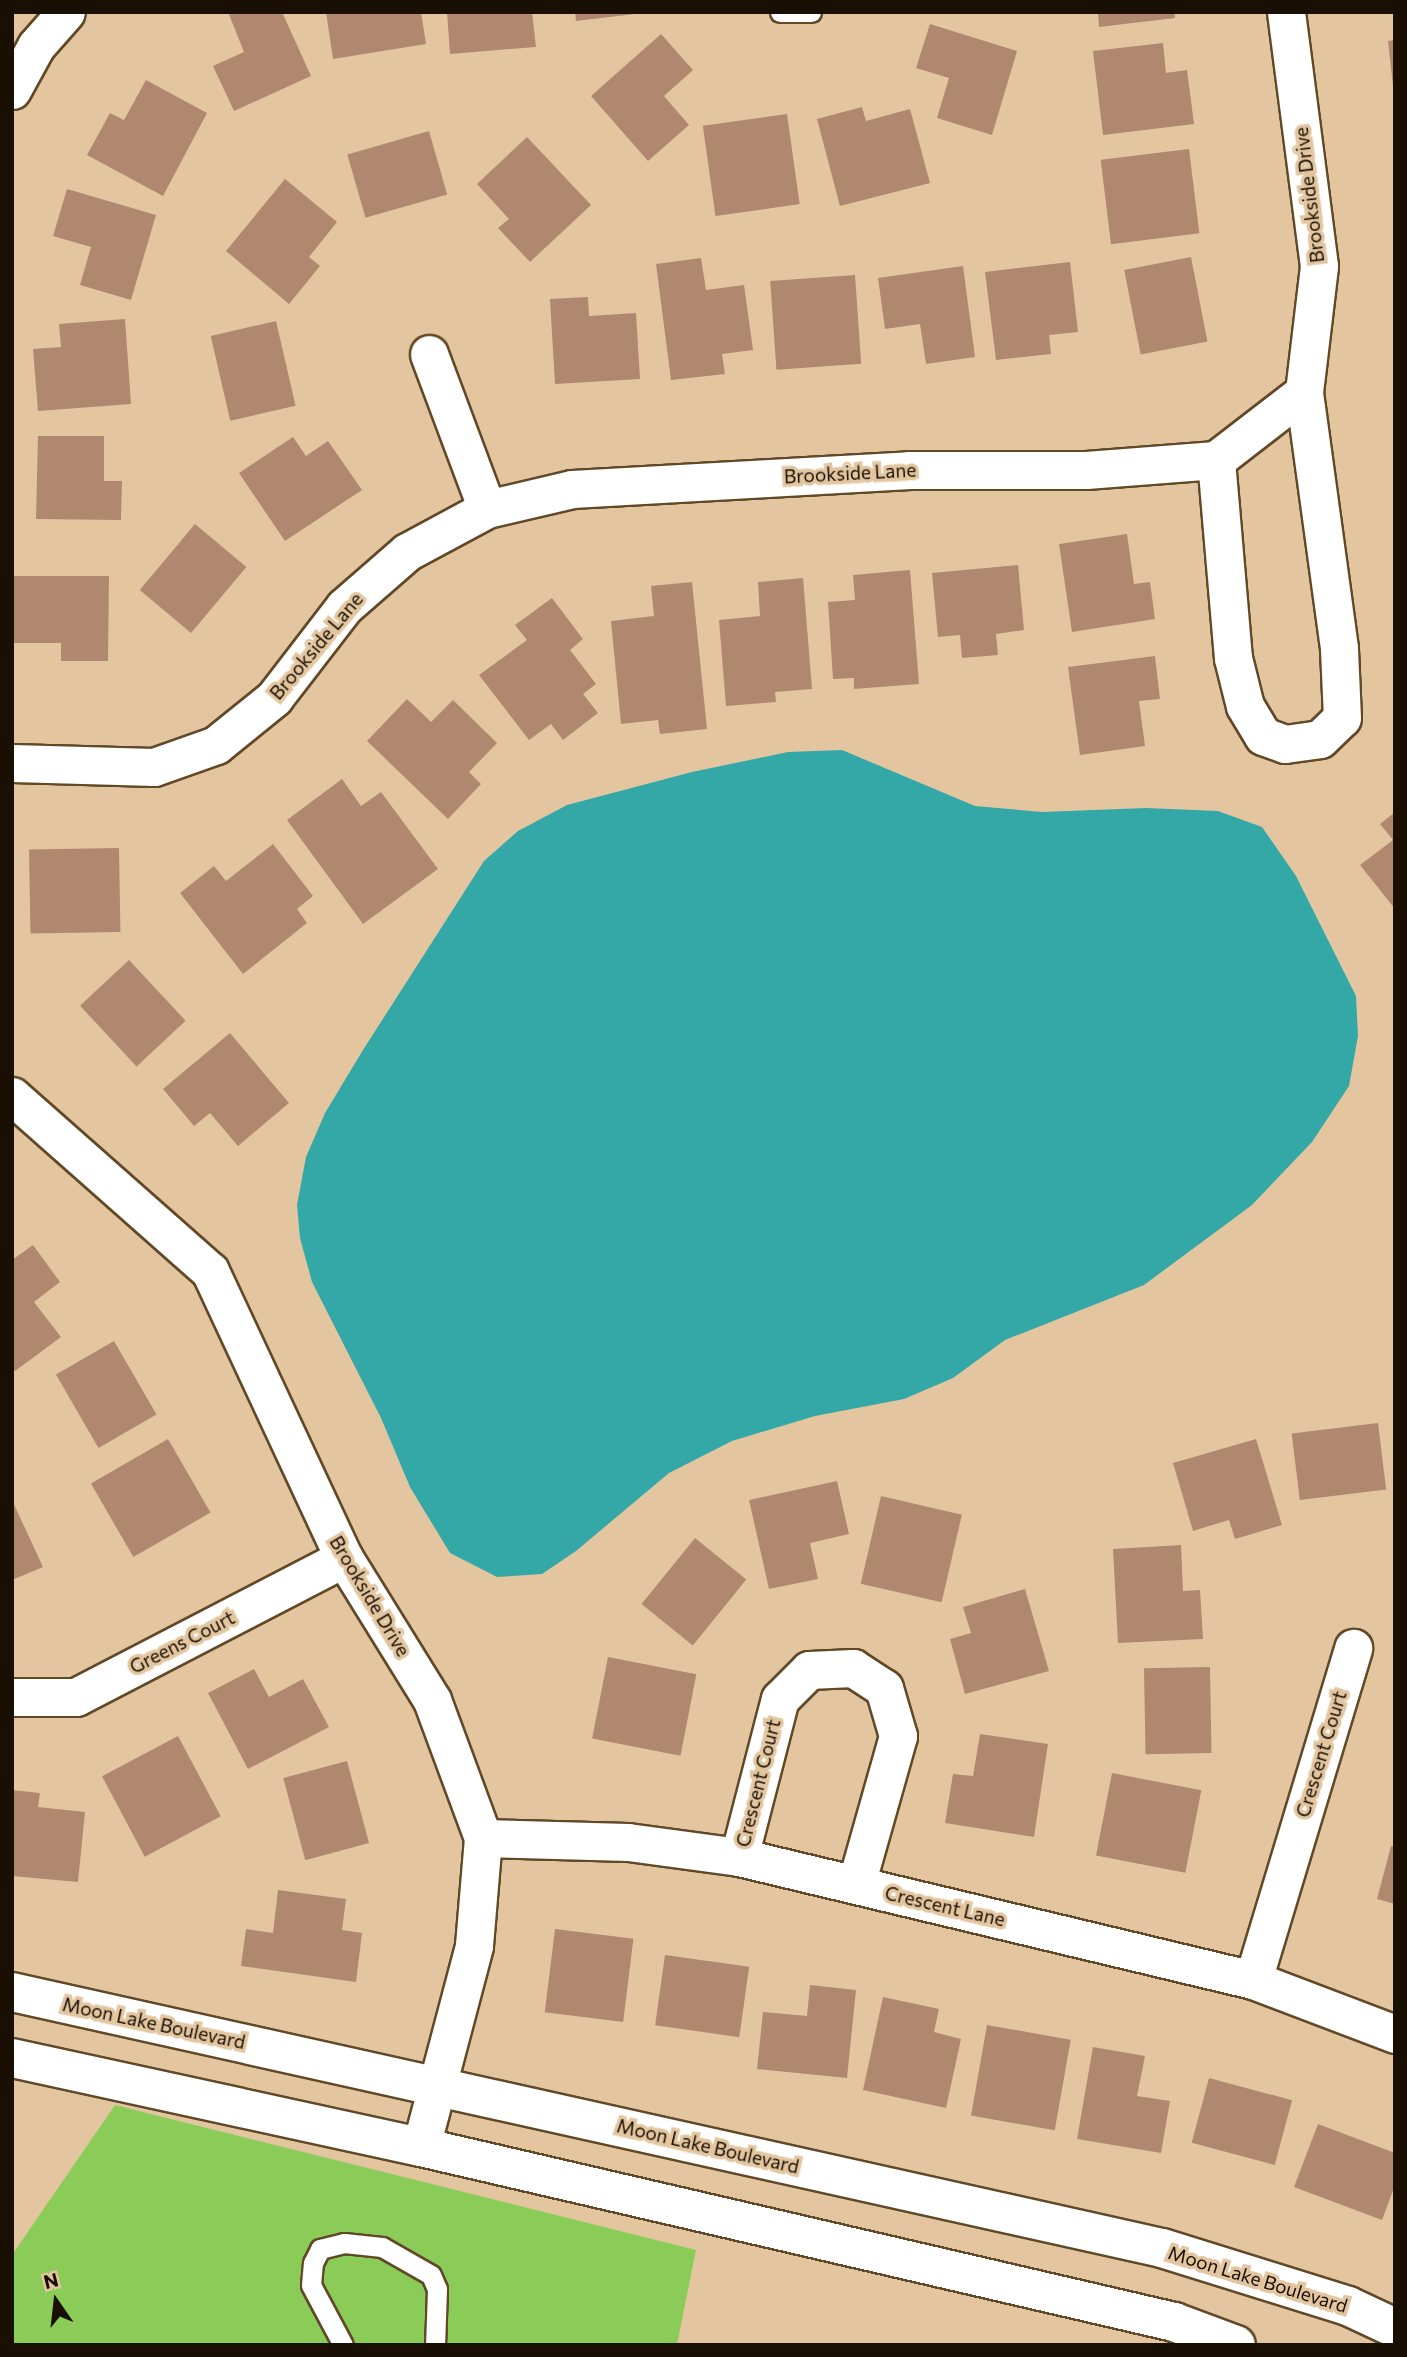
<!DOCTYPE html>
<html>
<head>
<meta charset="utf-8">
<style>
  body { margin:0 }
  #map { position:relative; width:1407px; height:2357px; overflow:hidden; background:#e3c6a0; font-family:Commissioner,sans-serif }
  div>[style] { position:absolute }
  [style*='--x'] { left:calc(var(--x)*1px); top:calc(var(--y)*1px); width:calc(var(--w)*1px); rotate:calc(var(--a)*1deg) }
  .green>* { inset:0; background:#8bcc58 }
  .water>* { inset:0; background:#34a8a6 }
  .building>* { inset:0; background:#b0886f; transform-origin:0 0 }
  .roads { filter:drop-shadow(2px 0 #614826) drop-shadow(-2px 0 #614826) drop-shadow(0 2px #614826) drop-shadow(0 -2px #614826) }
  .service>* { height:19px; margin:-9.5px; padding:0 9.5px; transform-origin:9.5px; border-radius:9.5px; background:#fff }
  .minor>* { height:37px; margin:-18.5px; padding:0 18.5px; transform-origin:18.5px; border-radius:18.5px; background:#fff }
  .tertiary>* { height:38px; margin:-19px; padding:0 19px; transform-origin:19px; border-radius:19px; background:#fff }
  span { translate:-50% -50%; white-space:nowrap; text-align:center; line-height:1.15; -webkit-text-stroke:7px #e3c6a0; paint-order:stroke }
  .street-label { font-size:19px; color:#190f03 }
  .frame { position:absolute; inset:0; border:14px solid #190f03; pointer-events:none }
  .north { position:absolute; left:21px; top:2266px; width:70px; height:70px; -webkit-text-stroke:5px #e3c6a0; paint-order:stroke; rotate:346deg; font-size:19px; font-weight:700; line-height:28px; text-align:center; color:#190f03 }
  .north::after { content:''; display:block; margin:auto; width:24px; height:32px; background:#190f03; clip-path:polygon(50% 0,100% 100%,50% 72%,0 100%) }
</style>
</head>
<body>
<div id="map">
  <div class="green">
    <div style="clip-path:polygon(115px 2105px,696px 2250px,677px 2345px,12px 2345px,12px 2255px)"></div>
  </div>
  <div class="water">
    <div style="clip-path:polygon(842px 750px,975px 806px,1042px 812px,1146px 808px,1218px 811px,1262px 827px,1296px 876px,1356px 996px,1358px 1036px,1349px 1086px,1312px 1142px,1252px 1205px,1144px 1285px,1005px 1340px,953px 1378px,904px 1399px,815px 1416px,732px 1441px,669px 1473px,576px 1551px,542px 1574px,497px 1577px,450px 1553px,410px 1487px,381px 1418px,312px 1282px,300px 1238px,297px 1205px,306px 1157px,325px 1113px,363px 1050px,484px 861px,518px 831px,567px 805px,692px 772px,788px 752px)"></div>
  </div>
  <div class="building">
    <div style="clip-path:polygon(228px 12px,282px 12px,311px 76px,234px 111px,213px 66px,244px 52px)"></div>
    <div style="clip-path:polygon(326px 12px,421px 12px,426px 44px,333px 59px)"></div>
    <div style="clip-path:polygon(447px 12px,532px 12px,536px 47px,450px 54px)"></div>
    <div style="clip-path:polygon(575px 12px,635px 12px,635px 14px,576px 21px)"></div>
    <div style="clip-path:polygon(1098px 12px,1174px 12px,1175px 18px,1099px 27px)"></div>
    <div style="clip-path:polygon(930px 24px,1017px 51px,992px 135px,937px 118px,949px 78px,916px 68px)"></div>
    <div style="clip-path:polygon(661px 34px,693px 70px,664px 96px,689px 125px,648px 161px,591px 96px)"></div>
    <div style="clip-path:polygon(1395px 40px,1395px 85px,1393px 86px,1388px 41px)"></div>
    <div style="clip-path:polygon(1163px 43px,1166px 73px,1187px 70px,1194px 124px,1103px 135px,1093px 51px)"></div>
    <div style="clip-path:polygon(146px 80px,207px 113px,163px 196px,87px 155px,110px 113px,124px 120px)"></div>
    <div style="clip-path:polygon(862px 107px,866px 121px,910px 109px,930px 183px,840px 206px,817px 119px)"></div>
    <div style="left:787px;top:114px;width:91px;height:85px;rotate:82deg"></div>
    <div style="left:429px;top:131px;width:66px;height:85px;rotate:74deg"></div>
    <div style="clip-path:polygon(527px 137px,591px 205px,530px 262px,498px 228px,509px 219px,477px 184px)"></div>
    <div style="left:1189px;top:149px;width:85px;height:89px;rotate:83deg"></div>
    <div style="clip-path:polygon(285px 179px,337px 222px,309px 257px,320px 266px,289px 304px,226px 251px)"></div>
    <div style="clip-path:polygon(67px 189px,156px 215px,131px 300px,80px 285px,91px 247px,53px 236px)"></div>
    <div style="left:1191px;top:257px;width:86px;height:68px;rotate:79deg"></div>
    <div style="clip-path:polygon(701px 258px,706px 290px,744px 285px,753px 350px,722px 354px,725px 374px,671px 380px,656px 264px)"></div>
    <div style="clip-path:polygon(1070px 262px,1078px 332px,1049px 335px,1051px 354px,996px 360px,985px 272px)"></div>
    <div style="clip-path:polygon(963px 266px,975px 357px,926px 364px,920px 324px,885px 329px,878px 278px)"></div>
    <div style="left:855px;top:275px;width:89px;height:85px;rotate:86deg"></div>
    <div style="clip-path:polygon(588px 297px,589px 316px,636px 313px,640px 379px,555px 384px,550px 299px)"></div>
    <div style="clip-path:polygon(125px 319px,131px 404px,38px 411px,33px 349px,61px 347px,59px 324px)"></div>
    <div style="left:276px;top:321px;width:87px;height:67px;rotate:77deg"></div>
    <div style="clip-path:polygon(38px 436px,104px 436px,104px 481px,122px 481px,121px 520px,36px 519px)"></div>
    <div style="clip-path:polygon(293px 437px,306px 456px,328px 441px,362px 490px,285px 541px,239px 473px)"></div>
    <div style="left:195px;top:524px;width:67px;height:86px;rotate:40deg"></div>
    <div style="clip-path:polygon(1127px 534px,1134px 584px,1150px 582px,1155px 619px,1072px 632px,1059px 544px)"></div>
    <div style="clip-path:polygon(1018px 565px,1024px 630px,996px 634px,998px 655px,962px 658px,960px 635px,938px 637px,932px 573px)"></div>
    <div style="clip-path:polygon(910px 570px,919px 684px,854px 689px,854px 678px,833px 679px,828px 602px,855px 600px,853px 575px)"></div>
    <div style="clip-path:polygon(13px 576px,109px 576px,108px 661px,61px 661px,61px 643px,13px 643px)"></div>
    <div style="clip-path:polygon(803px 578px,812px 689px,775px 692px,776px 702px,726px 706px,719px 620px,760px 616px,758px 582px)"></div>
    <div style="clip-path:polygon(692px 582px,707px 729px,660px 734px,658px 720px,621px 724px,611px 621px,654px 616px,651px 586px)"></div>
    <div style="clip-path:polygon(552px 598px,583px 639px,570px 650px,596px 684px,583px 694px,598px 713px,563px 740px,551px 724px,529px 740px,479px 675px,527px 640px,515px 625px)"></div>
    <div style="clip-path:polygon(1155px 656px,1160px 699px,1139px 701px,1145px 746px,1080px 755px,1068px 667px)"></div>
    <div style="clip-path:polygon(407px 699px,431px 722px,453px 700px,497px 743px,469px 772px,481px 784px,448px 819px,367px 741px)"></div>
    <div style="clip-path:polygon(342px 779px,361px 806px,381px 792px,438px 869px,363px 924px,287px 820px)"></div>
    <div style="clip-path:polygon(1395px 812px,1395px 909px,1360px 865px,1393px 840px,1380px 824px)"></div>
    <div style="clip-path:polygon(273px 844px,313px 896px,297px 909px,307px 923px,243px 974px,180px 893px,214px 866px,226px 881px)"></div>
    <div style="left:119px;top:848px;width:84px;height:90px;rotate:89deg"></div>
    <div style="left:129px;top:960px;width:83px;height:67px;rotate:47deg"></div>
    <div style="clip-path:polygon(230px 1033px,289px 1103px,238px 1146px,210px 1113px,194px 1126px,163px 1089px)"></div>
    <div style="clip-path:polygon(33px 1245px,60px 1282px,34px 1302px,61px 1337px,15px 1371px,12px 1368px,12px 1260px)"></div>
    <div style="left:114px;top:1341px;width:85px;height:67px;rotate:60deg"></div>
    <div style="left:1378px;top:1423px;width:67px;height:87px;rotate:83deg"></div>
    <div style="left:168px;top:1439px;width:85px;height:89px;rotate:60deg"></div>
    <div style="clip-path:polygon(1256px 1439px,1282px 1525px,1235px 1539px,1229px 1520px,1193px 1531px,1173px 1463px)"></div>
    <div style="clip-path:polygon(837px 1481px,849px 1534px,810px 1543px,818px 1579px,769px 1589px,749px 1500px)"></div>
    <div style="left:881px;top:1496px;width:83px;height:90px;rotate:13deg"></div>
    <div style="clip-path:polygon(12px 1500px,43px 1567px,12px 1580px)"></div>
    <div style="left:695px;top:1538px;width:66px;height:85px;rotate:39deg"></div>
    <div style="clip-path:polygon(1181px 1545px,1183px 1591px,1200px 1590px,1203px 1639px,1118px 1643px,1113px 1549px)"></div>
    <div style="clip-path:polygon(1025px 1589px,1049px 1671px,965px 1694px,950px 1639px,971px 1633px,963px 1607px)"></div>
    <div style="left:608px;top:1657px;width:90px;height:83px;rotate:11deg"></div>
    <div style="left:1210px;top:1667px;width:86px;height:66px;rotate:89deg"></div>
    <div style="clip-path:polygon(254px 1669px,269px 1697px,303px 1679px,329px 1727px,248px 1769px,208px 1693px)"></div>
    <div style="clip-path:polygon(980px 1734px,1048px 1744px,1034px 1837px,945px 1823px,953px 1774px,973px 1776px)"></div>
    <div style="left:178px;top:1736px;width:91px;height:86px;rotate:62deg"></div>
    <div style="left:347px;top:1761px;width:85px;height:66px;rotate:75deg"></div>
    <div style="left:1112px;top:1773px;width:91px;height:84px;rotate:11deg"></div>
    <div style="clip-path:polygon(12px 1790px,40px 1793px,38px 1807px,85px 1812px,78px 1882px,12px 1876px)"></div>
    <div style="clip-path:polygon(1391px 1846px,1395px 1847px,1395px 1904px,1377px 1899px)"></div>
    <div style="clip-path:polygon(278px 1890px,346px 1899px,342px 1930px,362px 1933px,356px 1982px,241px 1966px,246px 1929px,273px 1933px)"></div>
    <div style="left:555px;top:1929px;width:79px;height:84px;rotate:7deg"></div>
    <div style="left:665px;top:1955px;width:85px;height:71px;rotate:8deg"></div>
    <div style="clip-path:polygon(810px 1985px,856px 1990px,847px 2078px,757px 2069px,763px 2012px,807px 2016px)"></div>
    <div style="clip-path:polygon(883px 1997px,939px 2009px,934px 2032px,961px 2039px,946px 2108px,863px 2090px)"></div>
    <div style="left:987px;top:2025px;width:85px;height:92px;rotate:10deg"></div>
    <div style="clip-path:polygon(1093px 2047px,1145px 2056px,1137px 2096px,1170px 2101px,1161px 2153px,1077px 2139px)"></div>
    <div style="left:1209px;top:2078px;width:86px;height:67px;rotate:15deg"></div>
    <div style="clip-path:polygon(1318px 2124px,1395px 2153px,1395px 2185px,1382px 2220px,1294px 2187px)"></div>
  </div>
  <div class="roads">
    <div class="service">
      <div style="--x:780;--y:12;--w:31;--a:0"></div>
      <div style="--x:343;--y:2345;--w:68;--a:-118.1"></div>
      <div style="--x:311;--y:2285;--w:22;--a:-85"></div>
      <div style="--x:313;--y:2263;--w:16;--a:-63"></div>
      <div style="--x:320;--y:2249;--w:25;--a:-14"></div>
      <div style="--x:344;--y:2243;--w:38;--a:6"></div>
      <div style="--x:382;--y:2247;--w:56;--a:29.7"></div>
      <div style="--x:431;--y:2275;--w:15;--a:67"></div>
      <div style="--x:437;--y:2289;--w:56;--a:92"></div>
    </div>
    <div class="minor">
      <div style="--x:12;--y:90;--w:50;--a:-61.4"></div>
      <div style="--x:36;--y:46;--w:45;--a:-48.6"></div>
      <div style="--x:429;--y:354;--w:165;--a:69.5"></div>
      <div style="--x:1216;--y:460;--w:199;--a:85.1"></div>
      <div style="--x:1233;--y:658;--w:49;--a:76"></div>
      <div style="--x:1245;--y:706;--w:35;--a:59"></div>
      <div style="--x:1263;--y:736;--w:23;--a:20"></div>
      <div style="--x:1285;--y:744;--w:35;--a:-8"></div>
      <div style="--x:1320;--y:739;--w:30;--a:-44"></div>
      <div style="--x:1342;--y:718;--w:70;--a:-92.5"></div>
      <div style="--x:1339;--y:648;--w:258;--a:-97.8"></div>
      <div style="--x:1216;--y:460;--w:111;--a:-37.7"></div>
      <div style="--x:1304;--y:392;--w:127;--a:-83.2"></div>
      <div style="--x:1319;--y:266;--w:256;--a:-97.4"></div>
      <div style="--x:12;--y:763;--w:142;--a:1.6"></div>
      <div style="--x:154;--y:767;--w:66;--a:-19.5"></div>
      <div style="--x:216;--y:745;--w:75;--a:-39"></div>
      <div style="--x:274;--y:698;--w:115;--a:-52.4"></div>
      <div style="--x:344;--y:607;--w:84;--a:-41.1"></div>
      <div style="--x:407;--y:552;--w:91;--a:-28.3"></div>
      <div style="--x:487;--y:509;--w:87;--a:-13.2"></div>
      <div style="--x:572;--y:489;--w:338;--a:-3.2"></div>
      <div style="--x:909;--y:470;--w:177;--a:0"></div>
      <div style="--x:1086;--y:470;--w:130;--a:-4.4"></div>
      <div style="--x:12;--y:1096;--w:264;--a:41.5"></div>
      <div style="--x:210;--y:1271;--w:317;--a:65"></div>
      <div style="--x:344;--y:1558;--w:167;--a:58.2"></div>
      <div style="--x:432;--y:1700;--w:147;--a:69.7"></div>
      <div style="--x:483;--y:1838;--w:108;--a:94.8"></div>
      <div style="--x:474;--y:1946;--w:208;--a:104.8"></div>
      <div style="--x:12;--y:1697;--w:64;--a:0"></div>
      <div style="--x:76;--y:1697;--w:302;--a:-27.4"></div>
      <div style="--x:483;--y:1838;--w:145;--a:1.6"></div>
      <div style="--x:628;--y:1842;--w:112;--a:7.7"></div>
      <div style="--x:739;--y:1857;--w:529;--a:13.46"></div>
      <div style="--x:1253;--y:1980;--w:152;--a:20.8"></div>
      <div style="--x:739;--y:1857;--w:163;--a:-75.5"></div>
      <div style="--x:780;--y:1699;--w:41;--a:-45"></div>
      <div style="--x:809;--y:1670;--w:44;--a:-2.6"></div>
      <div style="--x:853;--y:1668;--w:37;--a:33"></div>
      <div style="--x:884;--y:1688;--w:50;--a:73.7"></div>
      <div style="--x:898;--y:1736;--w:154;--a:105.8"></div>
      <div style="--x:1253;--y:1980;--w:347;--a:-73.2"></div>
    </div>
    <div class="tertiary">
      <div style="--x:12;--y:1992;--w:1178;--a:12.55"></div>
      <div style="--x:1162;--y:2248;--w:195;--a:17.3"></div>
      <div style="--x:1348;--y:2306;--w:52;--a:25.1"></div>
      <div style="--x:12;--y:2058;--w:419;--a:12.3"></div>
      <div style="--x:421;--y:2147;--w:773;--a:13.08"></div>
      <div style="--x:1174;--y:2322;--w:66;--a:20.4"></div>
    </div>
  </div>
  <div class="street-label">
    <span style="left:1309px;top:195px;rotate:-97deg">Brookside Drive</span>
    <span style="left:850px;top:473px;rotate:-3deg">Brookside Lane</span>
    <span style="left:316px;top:646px;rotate:-50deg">Brookside Lane</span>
    <span style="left:370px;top:1596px;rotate:59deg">Brookside Drive</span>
    <span style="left:182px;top:1642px;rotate:-27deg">Greens Court</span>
    <span style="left:1321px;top:1754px;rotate:-73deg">Crescent Court</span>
    <span style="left:758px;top:1783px;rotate:-76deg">Crescent Court</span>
    <span style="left:945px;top:1906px;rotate:13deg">Crescent Lane</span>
    <span style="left:154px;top:2023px;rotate:12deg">Moon Lake Boulevard</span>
    <span style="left:708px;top:2146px;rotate:13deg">Moon Lake Boulevard</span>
    <span style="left:1258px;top:2279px;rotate:17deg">Moon Lake Boulevard</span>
  </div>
  <div class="frame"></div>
  <div class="north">N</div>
</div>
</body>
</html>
